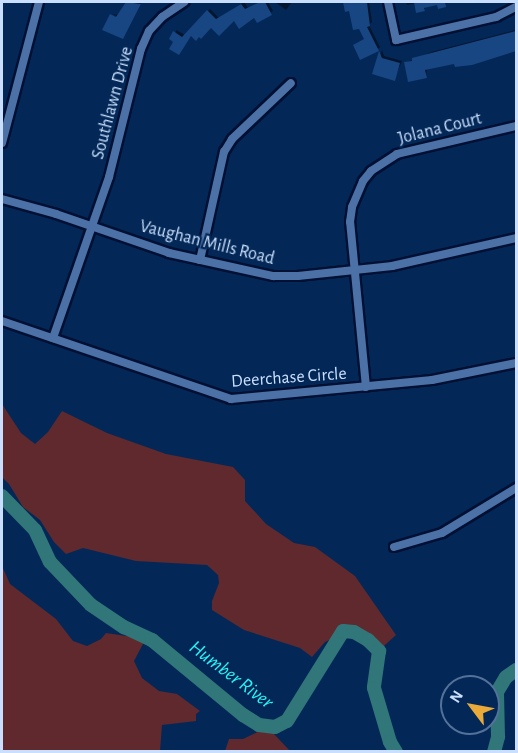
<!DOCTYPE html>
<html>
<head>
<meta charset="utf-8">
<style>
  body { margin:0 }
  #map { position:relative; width:518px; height:753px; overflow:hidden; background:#032857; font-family:"Alegreya Sans",sans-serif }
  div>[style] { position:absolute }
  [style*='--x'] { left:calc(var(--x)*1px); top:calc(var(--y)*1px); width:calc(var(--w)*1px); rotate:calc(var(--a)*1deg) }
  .green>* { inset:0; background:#5f292d }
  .shadow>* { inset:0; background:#0007 }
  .river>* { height:14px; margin:-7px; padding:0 7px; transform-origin:7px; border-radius:7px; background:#317678 }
  .building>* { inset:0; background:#174683 }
  .roads { filter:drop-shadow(2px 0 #001033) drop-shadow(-2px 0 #001033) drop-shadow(0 2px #001033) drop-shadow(0 -2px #001033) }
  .minor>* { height:8px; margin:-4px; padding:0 4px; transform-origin:4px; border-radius:4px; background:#4b71a6 }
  span { translate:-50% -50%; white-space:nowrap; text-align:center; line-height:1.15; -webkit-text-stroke:4.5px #032857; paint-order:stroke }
  .street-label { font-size:18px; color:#cadffd }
  .water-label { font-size:20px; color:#25f4f7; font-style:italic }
  .frame { position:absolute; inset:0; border:3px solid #cadffd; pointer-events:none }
  .north { position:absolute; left:440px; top:675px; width:60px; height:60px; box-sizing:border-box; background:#032857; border:2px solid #537199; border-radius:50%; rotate:302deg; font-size:16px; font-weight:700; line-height:24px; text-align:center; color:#cadffd }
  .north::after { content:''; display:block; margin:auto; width:21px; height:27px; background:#eaaa39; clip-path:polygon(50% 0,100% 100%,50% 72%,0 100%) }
</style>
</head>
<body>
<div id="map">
  <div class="green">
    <div style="clip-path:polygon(2px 404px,21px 433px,35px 444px,48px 432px,62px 411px,107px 433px,166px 454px,233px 467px,245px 480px,245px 501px,266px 524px,294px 543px,315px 547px,355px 576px,396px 635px,376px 653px,364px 633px,352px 629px,325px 642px,312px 657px,300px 648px,244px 630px,212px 610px,212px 601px,219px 583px,218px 575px,207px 565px,136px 561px,83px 548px,66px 554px,54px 542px,40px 520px,23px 507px,9px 484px,2px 477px)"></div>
    <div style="clip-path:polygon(2px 566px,10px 584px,56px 619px,73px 641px,87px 646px,101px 639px,106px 633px,133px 637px,144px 642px,134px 661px,142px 678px,159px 691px,177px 694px,200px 711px,196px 714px,196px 721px,162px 725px,160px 751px,2px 751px)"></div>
    <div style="clip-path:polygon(264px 729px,274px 734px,290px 751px,225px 751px,229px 739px,243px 739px)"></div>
  </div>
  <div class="shadow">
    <div style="clip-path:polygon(127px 2px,142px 2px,125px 35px,124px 19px,112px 14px,119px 15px)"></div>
    <div style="clip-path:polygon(244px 2px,248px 8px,260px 2px,268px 2px,273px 11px,257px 21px,255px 16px,234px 19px,211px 26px,199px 35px,191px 34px,175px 41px,176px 30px,185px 35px,210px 9px,219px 18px)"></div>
    <div style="clip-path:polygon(275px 2px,292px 2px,286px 10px)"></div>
    <div style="clip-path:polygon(345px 2px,369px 2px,372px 22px,369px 25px,380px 47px,378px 49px,365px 39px,350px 9px,346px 10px)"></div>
    <div style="clip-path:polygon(406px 2px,456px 2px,426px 6px,424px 10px,416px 3px,407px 5px)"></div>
    <div style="clip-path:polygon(516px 30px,516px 50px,471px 64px,455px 63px,427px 68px,426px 76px,406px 63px,431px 52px)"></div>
    <div style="clip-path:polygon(382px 50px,384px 56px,402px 61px,394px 79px,374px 73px)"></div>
  </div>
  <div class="river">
    <div style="--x:2;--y:496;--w:47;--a:45.9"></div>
    <div style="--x:35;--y:530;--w:35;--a:65"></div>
    <div style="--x:50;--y:562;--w:59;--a:46.4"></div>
    <div style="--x:91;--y:605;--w:40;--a:34"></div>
    <div style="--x:124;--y:627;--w:31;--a:25"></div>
    <div style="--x:152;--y:640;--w:118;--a:39.5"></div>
    <div style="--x:243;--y:715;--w:19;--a:32"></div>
    <div style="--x:259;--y:725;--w:16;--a:7"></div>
    <div style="--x:275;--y:727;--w:13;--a:-27"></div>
    <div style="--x:287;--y:721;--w:106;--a:-58.1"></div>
    <div style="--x:343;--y:631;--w:11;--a:5"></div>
    <div style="--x:354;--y:632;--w:16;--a:30"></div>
    <div style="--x:368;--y:640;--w:16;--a:45"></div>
    <div style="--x:379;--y:651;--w:37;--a:98"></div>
    <div style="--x:374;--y:688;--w:56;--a:73.5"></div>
    <div style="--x:390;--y:742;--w:12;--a:59"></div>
    <div style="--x:494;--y:752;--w:16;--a:-75"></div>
    <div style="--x:498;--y:737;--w:45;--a:-91.3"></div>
    <div style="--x:497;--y:692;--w:17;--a:-59"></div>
    <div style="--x:506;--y:677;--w:12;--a:-35"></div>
  </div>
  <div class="building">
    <div style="clip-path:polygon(126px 2px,141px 4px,123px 39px,102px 30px,110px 14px,116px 17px)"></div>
    <div style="clip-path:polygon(260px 2px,265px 2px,272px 15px,257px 23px,254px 18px,239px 29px,234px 21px,219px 36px,211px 28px,201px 39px,199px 37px,196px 41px,191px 36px,179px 55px,169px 49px,173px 42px,169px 39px,173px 31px,182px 37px,207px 10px,216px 19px,241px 4px,245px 9px)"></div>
    <div style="clip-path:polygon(343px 2px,367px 2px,370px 26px,367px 27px,379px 51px,360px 60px,353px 45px,364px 39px,359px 29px,353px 30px,349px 11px,345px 12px)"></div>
    <div style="clip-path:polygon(414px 2px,445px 2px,446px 7px,438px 9px,437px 5px,424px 8px,425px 11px,416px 13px)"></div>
    <div style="clip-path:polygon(516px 31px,516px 51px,472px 65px,455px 67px,454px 64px,425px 70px,427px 78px,408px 82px,404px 62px,412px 61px,412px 58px)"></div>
    <div style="clip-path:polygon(379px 51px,382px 58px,400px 63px,395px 81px,372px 74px)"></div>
  </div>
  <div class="roads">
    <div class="minor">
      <div style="--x:388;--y:2;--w:39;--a:78"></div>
      <div style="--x:396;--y:40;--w:103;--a:-13"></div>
      <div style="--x:496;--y:17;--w:22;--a:-27"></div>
      <div style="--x:2;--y:143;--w:146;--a:-75.3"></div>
      <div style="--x:2;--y:199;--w:56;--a:15.5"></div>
      <div style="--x:56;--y:214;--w:120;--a:19"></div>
      <div style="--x:169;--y:253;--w:107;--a:12.5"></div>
      <div style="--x:273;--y:276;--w:25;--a:0"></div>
      <div style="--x:298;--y:276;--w:95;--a:-6.1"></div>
      <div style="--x:392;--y:266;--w:127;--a:-12.7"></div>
      <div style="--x:200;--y:260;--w:111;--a:-77.5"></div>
      <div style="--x:224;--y:152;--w:15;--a:-58"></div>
      <div style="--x:232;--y:139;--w:81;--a:-43.5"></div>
      <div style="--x:2;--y:321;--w:242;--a:18.8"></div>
      <div style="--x:231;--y:399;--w:202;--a:-5.4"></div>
      <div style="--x:432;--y:380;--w:86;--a:-11.4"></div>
      <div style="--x:53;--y:338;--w:170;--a:-70.8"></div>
      <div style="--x:109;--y:177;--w:132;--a:-76"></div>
      <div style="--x:141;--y:49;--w:20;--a:-66"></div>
      <div style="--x:149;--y:31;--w:19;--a:-47"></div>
      <div style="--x:162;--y:17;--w:27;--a:-34"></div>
      <div style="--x:366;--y:387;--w:166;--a:-95.5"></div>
      <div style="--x:350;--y:222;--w:15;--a:-82"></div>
      <div style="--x:352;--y:207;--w:28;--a:-67"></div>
      <div style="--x:363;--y:181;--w:13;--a:-51"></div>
      <div style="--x:371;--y:171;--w:31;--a:-33"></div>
      <div style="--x:397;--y:154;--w:122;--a:-13.2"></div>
      <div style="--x:394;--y:547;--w:50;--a:-16.3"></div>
      <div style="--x:442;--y:533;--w:87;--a:-31.3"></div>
    </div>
  </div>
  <div class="street-label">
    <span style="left:113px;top:103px;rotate:-75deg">Southlawn Drive</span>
    <span style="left:440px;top:129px;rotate:-14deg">Jolana Court</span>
    <span style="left:207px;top:243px;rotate:14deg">Vaughan Mills Road</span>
    <span style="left:289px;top:378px;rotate:-4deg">Deerchase Circle</span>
  </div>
  <div class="water-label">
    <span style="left:231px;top:675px;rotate:37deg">Humber River</span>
  </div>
  <div class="frame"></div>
  <div class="north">N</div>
</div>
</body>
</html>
